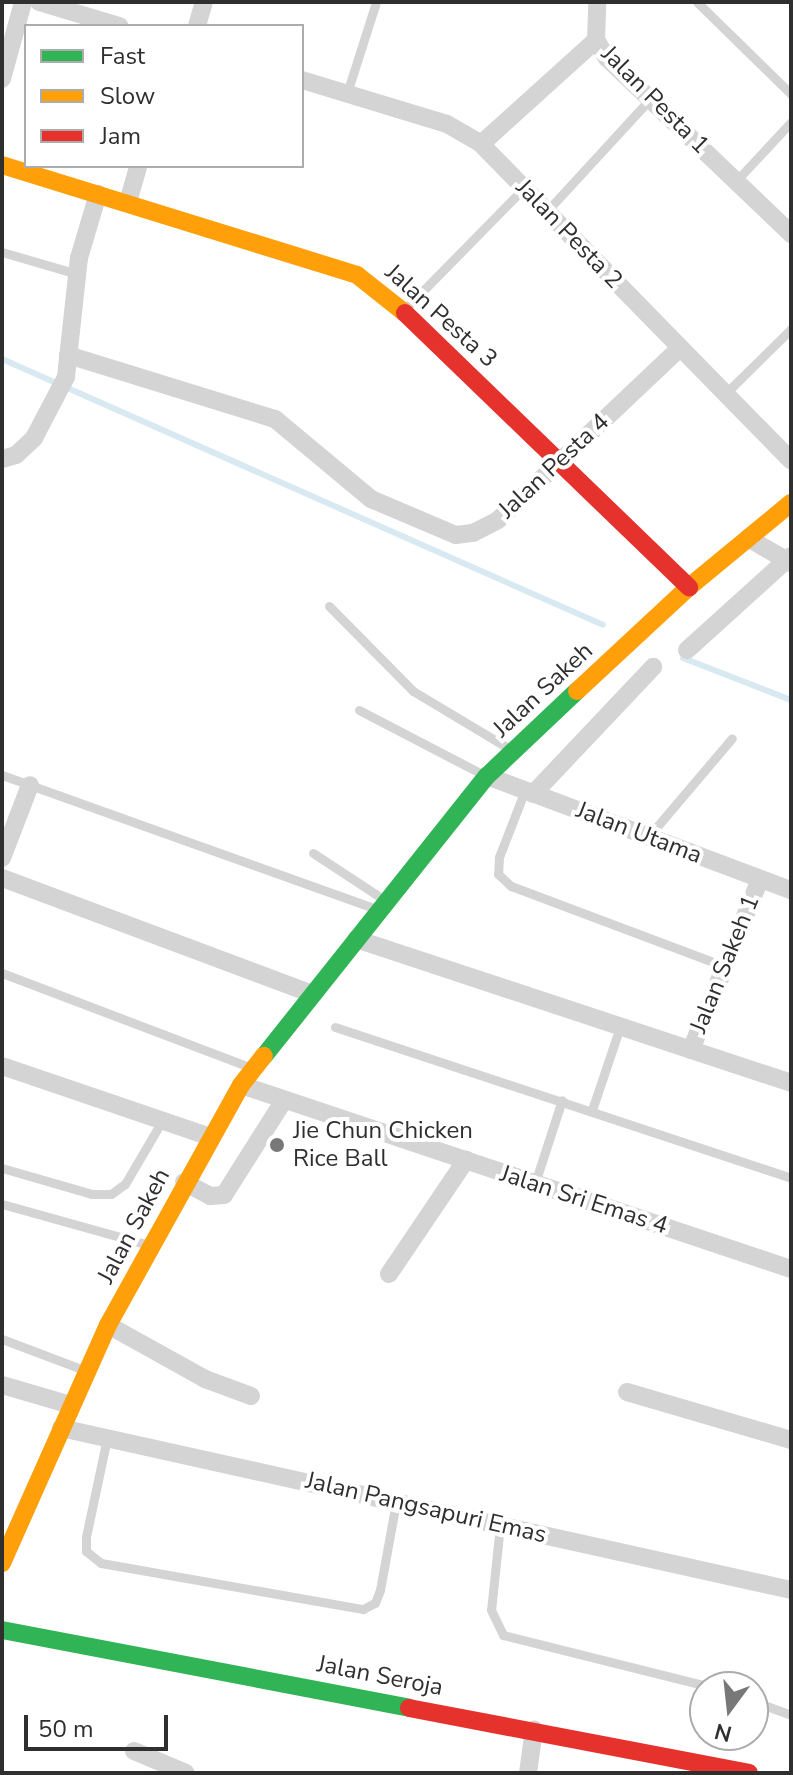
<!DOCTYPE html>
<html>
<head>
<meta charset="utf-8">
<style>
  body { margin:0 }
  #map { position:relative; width:793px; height:1775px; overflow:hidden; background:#fff; font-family:"Nunito Sans",sans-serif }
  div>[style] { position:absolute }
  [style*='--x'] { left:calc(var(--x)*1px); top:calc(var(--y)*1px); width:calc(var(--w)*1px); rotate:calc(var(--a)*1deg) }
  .stream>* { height:6px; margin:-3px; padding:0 3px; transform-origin:3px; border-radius:3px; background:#d8e9f2 }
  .lane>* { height:9px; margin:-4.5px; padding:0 4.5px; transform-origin:4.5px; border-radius:4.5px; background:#d4d4d4 }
  .street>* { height:18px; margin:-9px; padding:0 9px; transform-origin:9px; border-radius:9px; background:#d4d4d4 }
  .fast>* { height:18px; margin:-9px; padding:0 9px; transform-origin:9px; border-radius:9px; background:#30b455 }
  .slow>* { height:18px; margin:-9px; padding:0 9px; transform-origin:9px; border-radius:9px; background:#ff9f0a }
  .jam>* { height:18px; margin:-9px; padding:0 9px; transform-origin:9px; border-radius:9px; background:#e5322d }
  .dots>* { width:22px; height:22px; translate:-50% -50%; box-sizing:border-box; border:4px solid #fff; border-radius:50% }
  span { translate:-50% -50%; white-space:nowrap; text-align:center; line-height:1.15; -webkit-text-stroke:8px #fff; paint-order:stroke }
  .street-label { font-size:24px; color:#2f2f2f }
  .poi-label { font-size:24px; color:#2f2f2f }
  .left { translate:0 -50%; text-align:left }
  .frame { position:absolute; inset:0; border:4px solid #2f2f2f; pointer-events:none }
  .legend { position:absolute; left:24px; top:24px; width:280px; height:144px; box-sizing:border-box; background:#fff; border:2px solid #acacac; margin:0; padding:10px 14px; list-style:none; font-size:24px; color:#2f2f2f }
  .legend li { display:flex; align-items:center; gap:16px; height:40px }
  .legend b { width:40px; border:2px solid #acacac }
  .north { position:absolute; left:689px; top:1671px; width:80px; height:80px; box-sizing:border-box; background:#fff; border:2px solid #acacac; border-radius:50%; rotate:195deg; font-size:22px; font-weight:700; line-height:32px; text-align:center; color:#2f2f2f }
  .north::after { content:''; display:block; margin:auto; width:28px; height:36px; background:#787878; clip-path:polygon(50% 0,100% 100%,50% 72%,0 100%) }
  .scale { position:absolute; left:24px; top:1715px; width:144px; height:36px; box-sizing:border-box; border:4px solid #2f2f2f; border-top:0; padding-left:10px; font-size:24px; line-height:28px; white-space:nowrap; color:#2f2f2f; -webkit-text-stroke:6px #fff; paint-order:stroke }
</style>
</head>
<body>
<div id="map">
  <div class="stream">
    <div style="--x:2;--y:359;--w:657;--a:23.87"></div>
    <div style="--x:683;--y:658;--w:116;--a:21.3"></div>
  </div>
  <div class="lane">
    <div style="--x:697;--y:2;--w:132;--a:44.4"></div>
    <div style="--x:347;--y:93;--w:96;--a:-72.3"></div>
    <div style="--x:736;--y:181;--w:81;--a:-47"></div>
    <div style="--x:547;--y:211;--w:152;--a:-47.4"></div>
    <div style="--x:2;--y:252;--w:78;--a:16.3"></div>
    <div style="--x:405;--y:309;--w:170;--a:-45.5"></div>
    <div style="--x:725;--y:394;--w:93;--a:-44.6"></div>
    <div style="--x:329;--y:606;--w:120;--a:45.3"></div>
    <div style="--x:413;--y:691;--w:113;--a:30.9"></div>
    <div style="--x:359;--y:710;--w:141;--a:27.5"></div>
    <div style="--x:2;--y:775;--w:397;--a:19.7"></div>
    <div style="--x:525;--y:790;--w:72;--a:111.2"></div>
    <div style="--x:499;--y:857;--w:17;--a:93"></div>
    <div style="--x:498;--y:874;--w:18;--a:43"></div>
    <div style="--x:511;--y:886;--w:228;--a:20.6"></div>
    <div style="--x:649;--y:836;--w:128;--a:-49.7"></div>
    <div style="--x:313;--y:853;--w:87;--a:33.3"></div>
    <div style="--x:2;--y:973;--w:265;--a:20.8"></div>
    <div style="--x:335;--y:1027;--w:480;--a:18.3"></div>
    <div style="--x:592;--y:1110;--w:88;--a:-71.4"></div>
    <div style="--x:2;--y:1168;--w:94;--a:16.1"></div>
    <div style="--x:92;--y:1194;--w:19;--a:0"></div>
    <div style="--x:111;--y:1194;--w:17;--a:-36"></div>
    <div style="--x:125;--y:1184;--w:73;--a:-59.6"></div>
    <div style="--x:535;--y:1183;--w:87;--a:-72"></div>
    <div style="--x:2;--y:1204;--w:153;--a:15.6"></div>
    <div style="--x:2;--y:1339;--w:88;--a:20.7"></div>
    <div style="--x:107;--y:1438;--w:101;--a:102"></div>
    <div style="--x:86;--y:1537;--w:14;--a:90"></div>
    <div style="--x:86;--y:1551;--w:19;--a:39"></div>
    <div style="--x:101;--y:1563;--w:266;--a:10"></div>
    <div style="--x:363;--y:1609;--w:13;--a:-27"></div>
    <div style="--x:375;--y:1603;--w:14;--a:-69"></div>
    <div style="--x:380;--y:1590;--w:89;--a:-79.7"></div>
    <div style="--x:500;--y:1525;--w:85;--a:96"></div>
    <div style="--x:491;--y:1610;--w:28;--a:64"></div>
    <div style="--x:503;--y:1635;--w:214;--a:14"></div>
    <div style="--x:753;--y:1701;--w:40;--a:20.2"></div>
  </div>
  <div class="street">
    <div style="--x:39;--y:2;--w:84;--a:16.7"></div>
    <div style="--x:197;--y:26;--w:25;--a:-74"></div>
    <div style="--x:596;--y:40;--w:21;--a:59"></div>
    <div style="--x:607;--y:58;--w:255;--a:43.7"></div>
    <div style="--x:596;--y:40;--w:38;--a:-88"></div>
    <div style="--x:2;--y:79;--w:80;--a:-74.7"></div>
    <div style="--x:302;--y:80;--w:152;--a:16.9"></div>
    <div style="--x:447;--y:124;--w:39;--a:30"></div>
    <div style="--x:481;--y:144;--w:443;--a:45.6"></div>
    <div style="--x:481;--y:144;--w:155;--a:-42.1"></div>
    <div style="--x:128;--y:202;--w:37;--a:-74"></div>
    <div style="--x:68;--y:355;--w:217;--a:17.2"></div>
    <div style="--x:275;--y:419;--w:125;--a:39.8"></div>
    <div style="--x:371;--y:499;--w:92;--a:23"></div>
    <div style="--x:456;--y:535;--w:17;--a:-7"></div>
    <div style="--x:473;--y:533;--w:28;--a:-27"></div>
    <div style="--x:498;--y:520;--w:250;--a:-43.4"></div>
    <div style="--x:2;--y:459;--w:15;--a:-16"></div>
    <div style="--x:16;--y:455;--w:25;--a:-43"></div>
    <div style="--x:34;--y:438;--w:69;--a:-62.3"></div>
    <div style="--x:66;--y:377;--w:120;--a:-83.8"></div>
    <div style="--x:79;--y:258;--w:67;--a:-73.5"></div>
    <div style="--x:748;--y:538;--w:50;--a:30.2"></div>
    <div style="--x:687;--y:650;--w:140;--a:-42.1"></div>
    <div style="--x:487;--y:776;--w:325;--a:20.6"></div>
    <div style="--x:533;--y:794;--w:175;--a:-46.6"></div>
    <div style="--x:2;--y:858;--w:78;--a:-69"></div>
    <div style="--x:2;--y:878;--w:331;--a:20.5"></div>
    <div style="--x:356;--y:939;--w:458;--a:18.3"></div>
    <div style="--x:691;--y:1050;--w:184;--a:-68"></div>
    <div style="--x:2;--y:1066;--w:218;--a:18.8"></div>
    <div style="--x:241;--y:1085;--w:580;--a:18.5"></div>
    <div style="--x:184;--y:1182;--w:30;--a:28"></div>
    <div style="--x:210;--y:1196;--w:14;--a:-4"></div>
    <div style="--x:224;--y:1195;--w:112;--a:-57.7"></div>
    <div style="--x:389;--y:1274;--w:138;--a:-56"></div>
    <div style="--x:108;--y:1325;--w:111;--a:29.1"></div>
    <div style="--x:205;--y:1379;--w:49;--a:20.3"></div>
    <div style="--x:2;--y:1385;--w:72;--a:16.2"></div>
    <div style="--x:627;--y:1392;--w:171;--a:16.3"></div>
    <div style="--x:61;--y:1428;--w:748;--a:12.51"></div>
    <div style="--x:134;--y:1751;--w:56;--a:22.9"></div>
    <div style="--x:528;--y:1773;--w:44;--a:-82.2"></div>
  </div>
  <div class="fast">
    <div style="--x:264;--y:1056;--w:358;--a:-51.5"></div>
    <div style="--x:487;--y:776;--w:124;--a:-43.4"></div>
    <div style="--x:2;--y:1630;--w:414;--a:10.8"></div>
  </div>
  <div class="slow">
    <div style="--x:2;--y:165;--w:372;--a:17.2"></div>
    <div style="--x:357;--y:275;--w:61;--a:38.4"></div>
    <div style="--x:577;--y:691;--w:153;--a:-42.9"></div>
    <div style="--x:689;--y:587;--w:132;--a:-39.5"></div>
    <div style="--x:2;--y:1563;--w:261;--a:-66"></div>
    <div style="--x:108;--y:1325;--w:274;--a:-61"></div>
    <div style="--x:241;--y:1085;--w:37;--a:-52"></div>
  </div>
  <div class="jam">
    <div style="--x:405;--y:313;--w:395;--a:44"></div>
    <div style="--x:409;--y:1708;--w:346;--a:10.8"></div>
  </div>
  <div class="dots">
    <div style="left:277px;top:1145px;background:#787878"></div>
  </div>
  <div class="street-label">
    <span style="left:655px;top:100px;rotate:45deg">Jalan Pesta 1</span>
    <span style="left:569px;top:234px;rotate:46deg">Jalan Pesta 2</span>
    <span style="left:441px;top:316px;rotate:42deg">Jalan Pesta 3</span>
    <span style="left:554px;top:466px;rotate:-43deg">Jalan Pesta 4</span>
    <span style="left:543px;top:690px;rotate:-43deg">Jalan Sakeh</span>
    <span style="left:639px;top:833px;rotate:21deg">Jalan Utama</span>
    <span style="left:725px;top:964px;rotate:-68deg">Jalan Sakeh 1</span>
    <span style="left:584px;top:1200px;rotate:18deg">Jalan Sri Emas 4</span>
    <span style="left:134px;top:1226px;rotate:-62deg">Jalan Sakeh</span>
    <span style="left:426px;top:1508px;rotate:13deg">Jalan Pangsapuri Emas</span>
    <span style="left:380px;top:1676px;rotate:11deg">Jalan Seroja</span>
  </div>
  <div class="poi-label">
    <span class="left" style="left:293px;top:1145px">Jie Chun Chicken<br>Rice Ball</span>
  </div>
  <div class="frame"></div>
  <ul class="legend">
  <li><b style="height:10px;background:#30b455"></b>Fast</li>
  <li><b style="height:10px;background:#ff9f0a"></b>Slow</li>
  <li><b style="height:10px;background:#e5322d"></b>Jam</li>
  </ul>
  <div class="north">N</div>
  <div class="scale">50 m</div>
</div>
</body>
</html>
